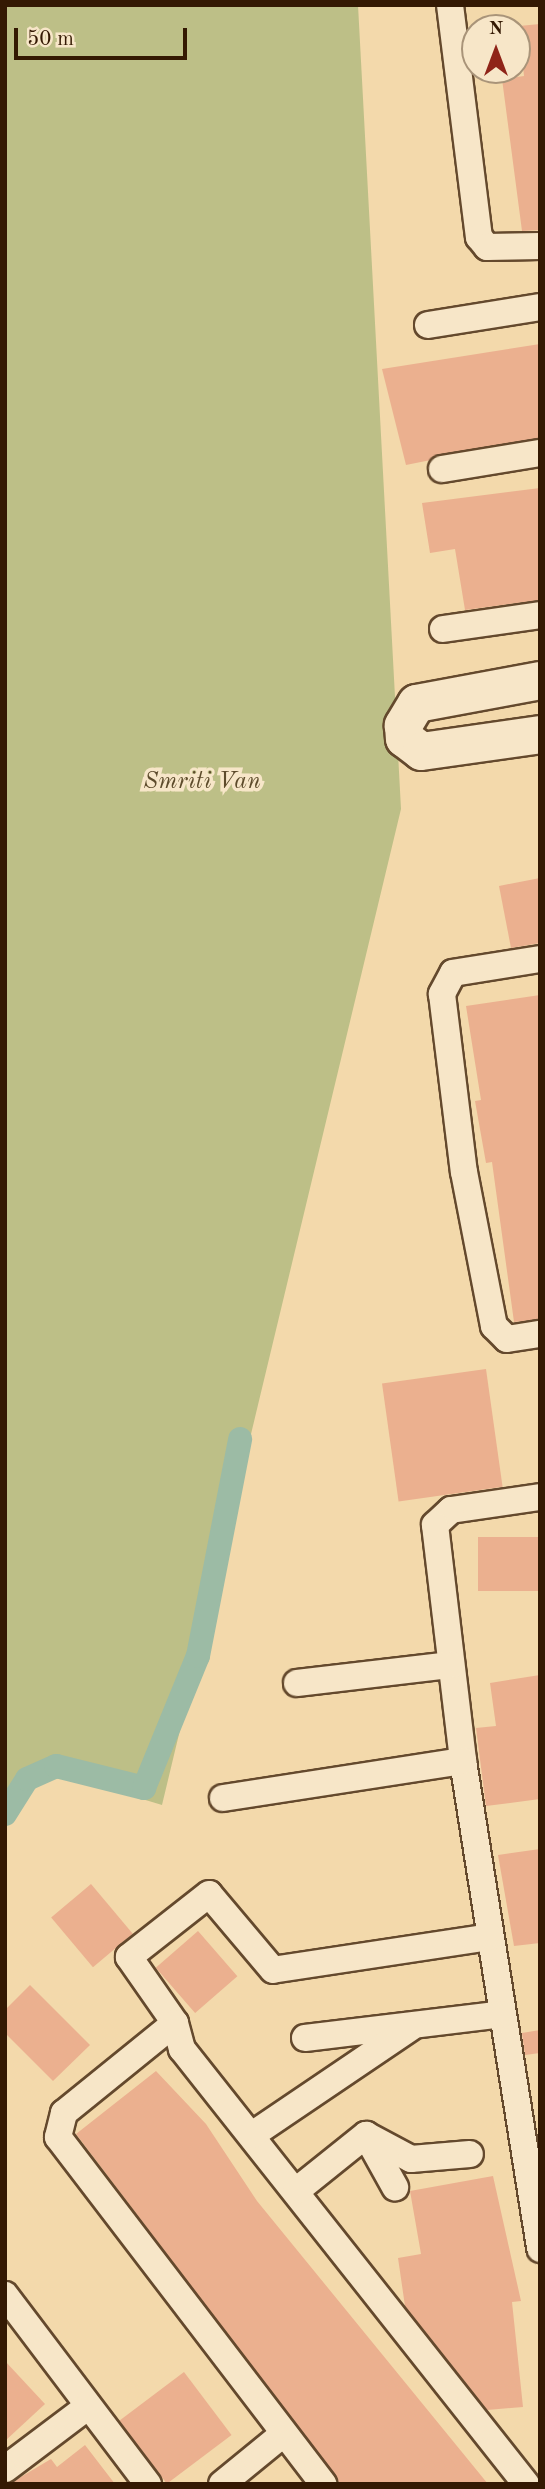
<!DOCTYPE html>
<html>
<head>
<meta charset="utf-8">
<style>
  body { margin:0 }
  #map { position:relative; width:545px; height:2489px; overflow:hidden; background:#f3d9ab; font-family:"Old Standard TT",serif }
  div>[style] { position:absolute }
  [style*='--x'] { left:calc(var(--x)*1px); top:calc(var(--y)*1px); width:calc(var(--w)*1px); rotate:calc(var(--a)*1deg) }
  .green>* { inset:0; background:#bdbf87 }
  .canal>* { height:24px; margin:-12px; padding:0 12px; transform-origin:12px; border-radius:12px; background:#9cbba5 }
  .building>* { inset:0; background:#ebb08f; transform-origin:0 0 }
  .roads { filter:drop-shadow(2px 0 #64492d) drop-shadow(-2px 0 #64492d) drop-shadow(0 2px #64492d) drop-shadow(0 -2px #64492d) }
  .street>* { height:26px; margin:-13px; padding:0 13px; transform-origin:13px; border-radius:13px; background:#f7e6c8 }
  .secondary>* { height:37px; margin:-18.5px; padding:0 18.5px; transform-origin:18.5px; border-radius:18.5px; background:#f7e6c8 }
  span { translate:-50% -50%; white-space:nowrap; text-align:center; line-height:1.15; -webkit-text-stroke:7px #f7e6c8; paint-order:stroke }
  .park-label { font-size:24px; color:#5d4b2b; font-style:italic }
  .frame { position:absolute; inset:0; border:7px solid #341903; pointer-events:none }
  .north { position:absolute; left:461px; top:14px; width:70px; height:70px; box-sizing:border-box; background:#f7e6c8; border:2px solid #a99479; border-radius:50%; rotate:0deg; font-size:19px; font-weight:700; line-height:28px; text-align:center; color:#341903 }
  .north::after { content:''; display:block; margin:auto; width:24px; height:32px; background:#8f2418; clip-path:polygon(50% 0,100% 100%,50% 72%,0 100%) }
  .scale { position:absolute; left:14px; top:28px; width:173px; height:32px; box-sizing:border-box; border:4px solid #341903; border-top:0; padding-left:9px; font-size:21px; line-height:24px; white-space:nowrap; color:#341903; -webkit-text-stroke:5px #f7e6c8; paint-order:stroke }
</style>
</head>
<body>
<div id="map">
  <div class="green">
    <div style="clip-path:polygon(5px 5px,358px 5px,401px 809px,162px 1805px,30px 1765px,5px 1800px)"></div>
  </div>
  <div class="canal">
    <div style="--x:5;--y:1814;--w:41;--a:-57.8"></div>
    <div style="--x:27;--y:1779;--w:32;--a:-24"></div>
    <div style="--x:56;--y:1766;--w:91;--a:14"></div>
    <div style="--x:144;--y:1788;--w:143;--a:-67.8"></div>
    <div style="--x:198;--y:1656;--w:221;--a:-79"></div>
  </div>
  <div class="building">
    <div style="clip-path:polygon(540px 24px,540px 230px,522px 231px,502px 79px,524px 76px,519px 26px)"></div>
    <div style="clip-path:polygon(540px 344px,540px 438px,406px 465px,382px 369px)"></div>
    <div style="clip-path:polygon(540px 488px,540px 600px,465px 610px,455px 549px,430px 553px,422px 503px)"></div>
    <div style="clip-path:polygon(540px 878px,540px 943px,511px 948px,499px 886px)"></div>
    <div style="clip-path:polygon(540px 995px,540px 1319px,514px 1322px,492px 1162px,486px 1163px,475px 1101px,481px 1100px,466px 1006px)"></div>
    <div style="left:486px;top:1369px;width:119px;height:105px;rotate:82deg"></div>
    <div style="left:540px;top:1537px;width:54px;height:62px;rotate:90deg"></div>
    <div style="clip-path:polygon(540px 1675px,540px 1799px,486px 1806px,476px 1728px,496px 1726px,490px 1683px)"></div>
    <div style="clip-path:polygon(540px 1849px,540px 1943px,514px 1946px,498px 1855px)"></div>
    <div style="left:91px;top:1884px;width:65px;height:52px;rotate:50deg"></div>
    <div style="left:198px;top:1931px;width:60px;height:56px;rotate:49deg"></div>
    <div style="clip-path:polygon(30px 1985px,90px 2045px,53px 2081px,5px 2033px,5px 2010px)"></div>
    <div style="clip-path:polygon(540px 2030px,540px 2053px,525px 2055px,522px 2033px)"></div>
    <div style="clip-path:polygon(156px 2071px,206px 2124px,257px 2201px,488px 2484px,339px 2482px,76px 2134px)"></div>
    <div style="clip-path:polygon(493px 2176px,521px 2301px,512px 2302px,523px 2407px,487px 2410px,405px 2306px,398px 2258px,421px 2254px,410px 2191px)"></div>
    <div style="clip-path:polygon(5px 2361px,45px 2404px,5px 2441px)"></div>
    <div style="left:184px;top:2372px;width:79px;height:81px;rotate:53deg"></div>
    <div style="clip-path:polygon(85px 2445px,115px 2484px,9px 2484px,51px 2459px,57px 2467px)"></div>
  </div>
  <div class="roads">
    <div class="street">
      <div style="--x:450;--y:5;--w:234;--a:82.9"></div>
      <div style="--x:479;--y:237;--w:13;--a:51"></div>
      <div style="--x:487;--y:247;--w:53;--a:-1.1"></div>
      <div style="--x:428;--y:325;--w:113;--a:-9.1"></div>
      <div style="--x:442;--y:469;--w:99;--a:-9.3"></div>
      <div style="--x:443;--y:629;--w:98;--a:-8.2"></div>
      <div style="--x:540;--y:959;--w:88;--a:170.9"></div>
      <div style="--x:453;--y:973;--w:24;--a:118"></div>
      <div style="--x:442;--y:994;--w:179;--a:83"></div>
      <div style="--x:464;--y:1172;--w:157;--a:79"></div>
      <div style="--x:494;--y:1326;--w:18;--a:45"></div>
      <div style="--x:507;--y:1339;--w:33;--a:-9"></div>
      <div style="--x:540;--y:1497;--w:90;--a:171.7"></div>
      <div style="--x:451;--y:1510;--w:22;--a:137"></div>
      <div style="--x:435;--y:1525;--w:238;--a:83.2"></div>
      <div style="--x:463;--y:1761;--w:494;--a:81"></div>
      <div style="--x:297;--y:1683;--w:155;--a:-6.7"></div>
      <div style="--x:223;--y:1798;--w:243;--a:-8.8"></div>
      <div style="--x:490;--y:1937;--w:219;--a:171.4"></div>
      <div style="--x:273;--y:1970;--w:99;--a:-130.1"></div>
      <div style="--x:209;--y:1894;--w:102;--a:141.8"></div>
      <div style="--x:129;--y:1957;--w:80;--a:55.1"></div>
      <div style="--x:175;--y:2023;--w:27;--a:75"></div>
      <div style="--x:182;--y:2049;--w:555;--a:51.66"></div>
      <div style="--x:175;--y:2023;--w:143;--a:141"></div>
      <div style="--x:64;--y:2113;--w:25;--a:104"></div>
      <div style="--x:58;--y:2137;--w:437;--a:52.6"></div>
      <div style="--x:305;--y:2038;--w:199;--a:-6.9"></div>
      <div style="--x:252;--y:2135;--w:191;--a:-34.1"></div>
      <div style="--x:366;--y:2135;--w:60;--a:60.9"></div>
      <div style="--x:296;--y:2191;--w:90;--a:-38.7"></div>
      <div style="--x:366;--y:2135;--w:51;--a:28.1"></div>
      <div style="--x:411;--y:2159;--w:59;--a:-4.8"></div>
      <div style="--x:5;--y:2295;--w:237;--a:52.9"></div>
      <div style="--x:5;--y:2469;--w:101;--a:-37"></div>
      <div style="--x:222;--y:2484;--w:79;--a:-39.3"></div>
    </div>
    <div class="secondary">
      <div style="--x:540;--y:680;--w:126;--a:169.5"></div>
      <div style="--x:416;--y:703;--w:26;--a:121"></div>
      <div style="--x:403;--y:725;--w:13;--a:86"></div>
      <div style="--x:404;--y:738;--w:21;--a:37"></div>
      <div style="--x:421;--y:751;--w:120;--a:-8.1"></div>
    </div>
  </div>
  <div class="park-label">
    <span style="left:202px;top:783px">Smriti Van</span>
  </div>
  <div class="frame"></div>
  <div class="north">N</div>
  <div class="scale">50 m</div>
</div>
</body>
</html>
